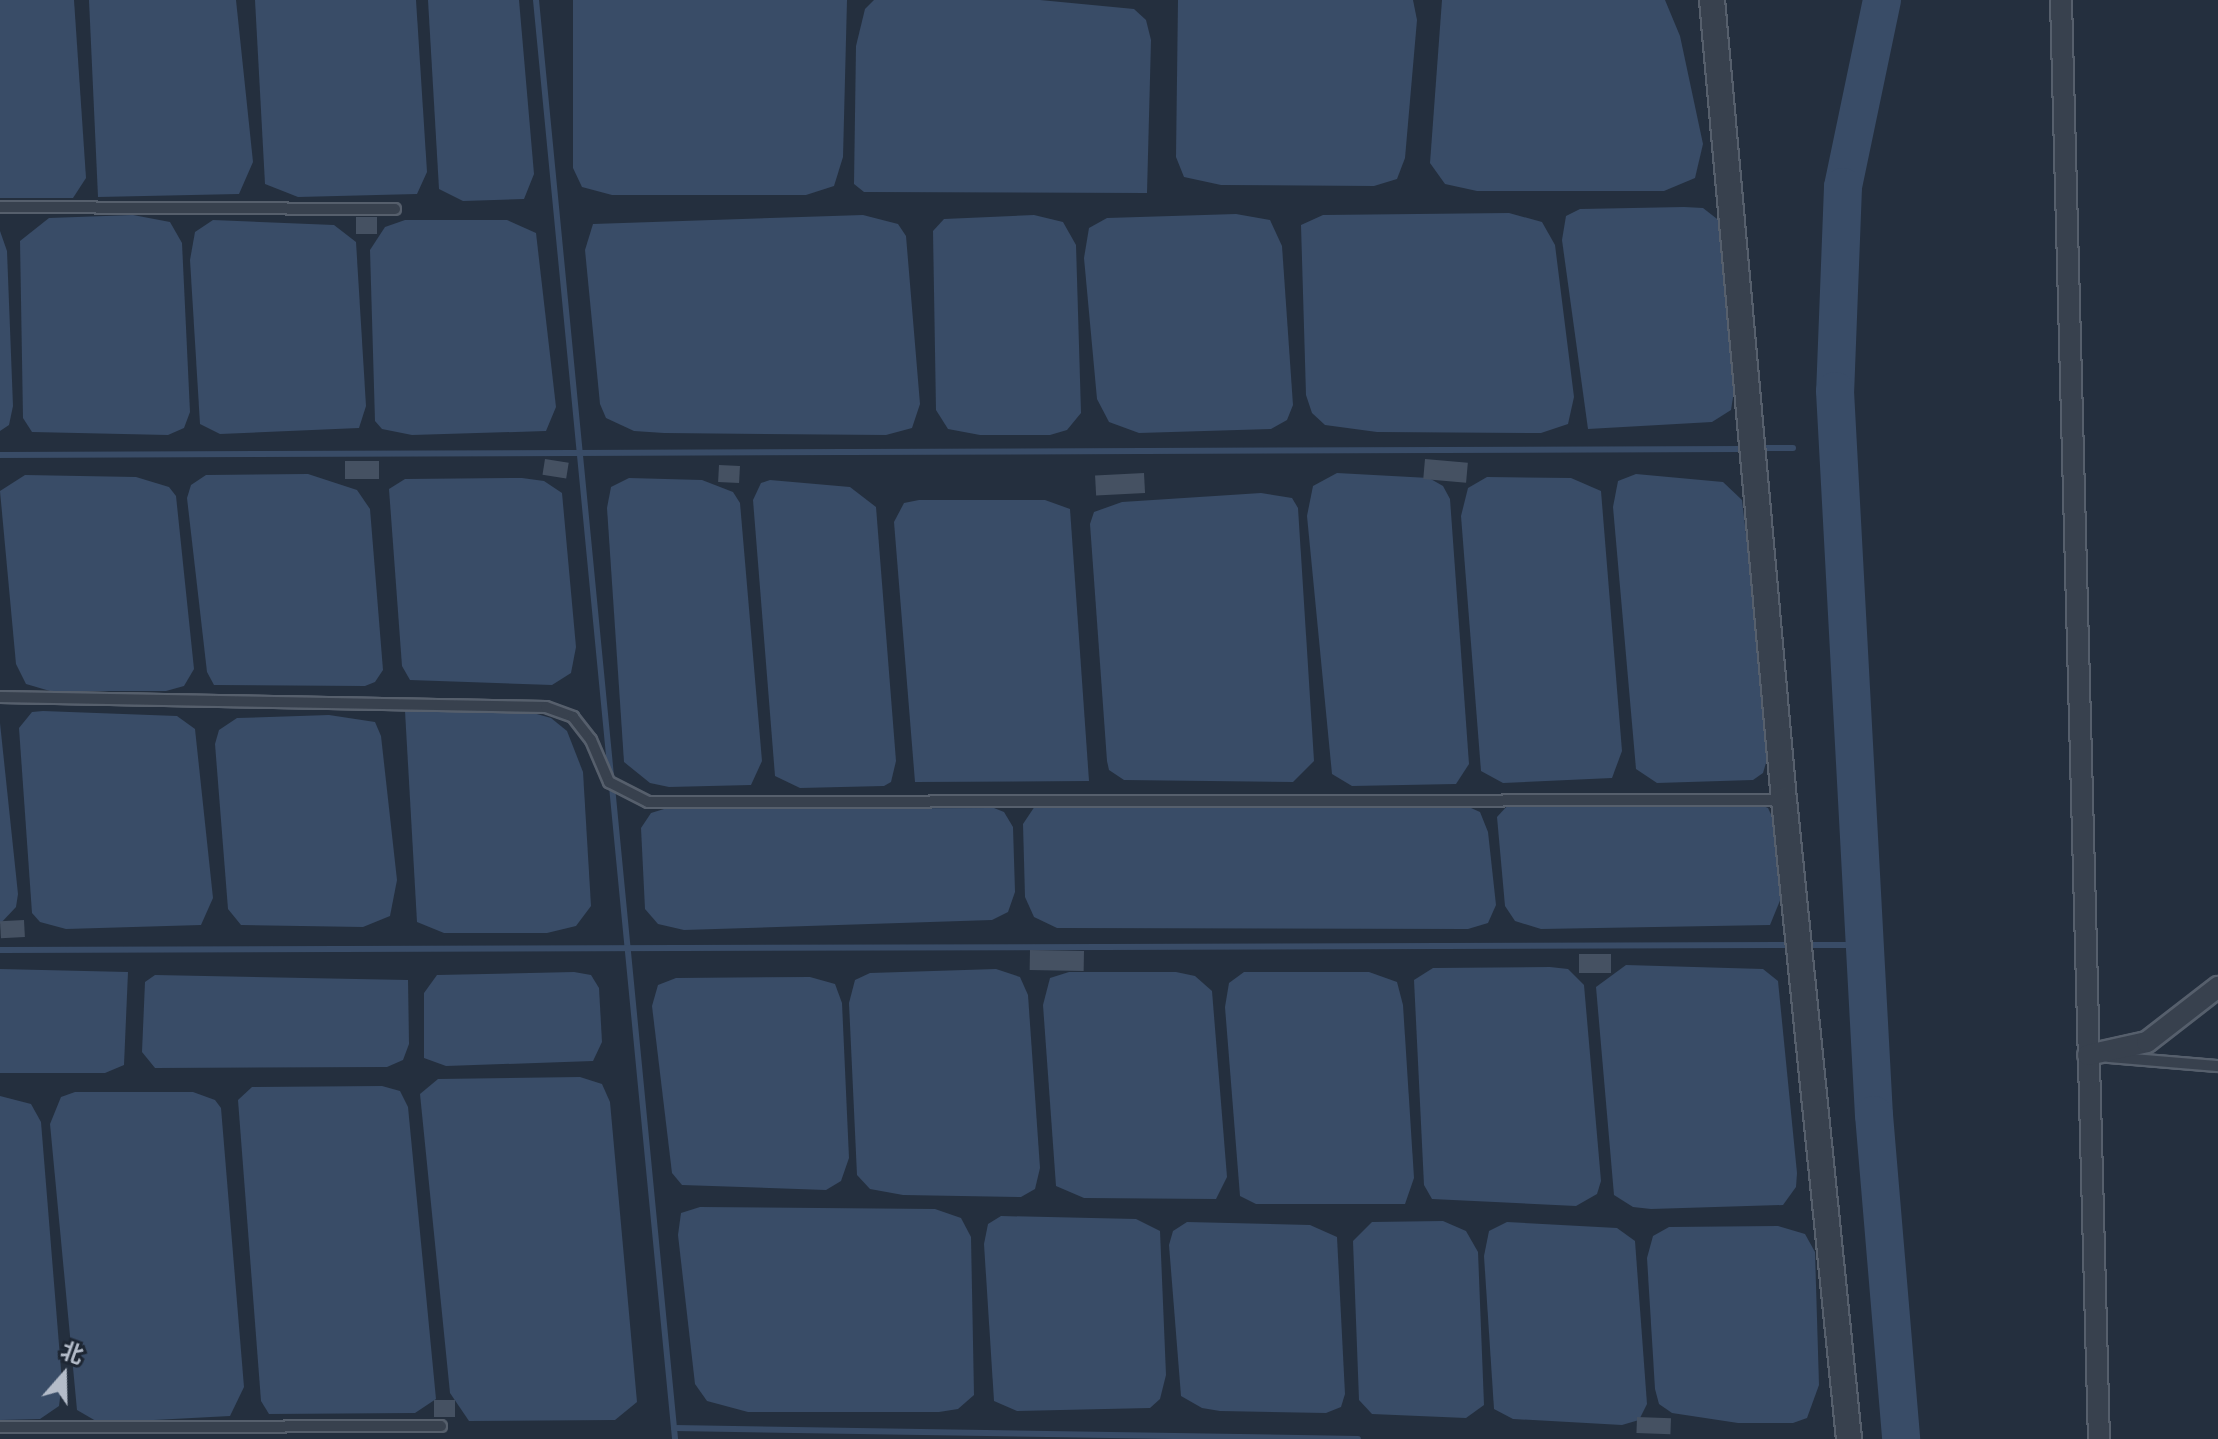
<!DOCTYPE html>
<html>
<head>
<meta charset="utf-8">
<style>
  body { margin:0 }
  #map { position:relative; width:2218px; height:1439px; overflow:hidden; background:#242f3e; font-family:Raleway,"Noto Sans SC",sans-serif }
  div>[style] { position:absolute }
  [style*='--x'] { left:calc(var(--x)*1px); top:calc(var(--y)*1px); width:calc(var(--w)*1px); rotate:calc(var(--a)*1deg) }
  .water>* { inset:0; background:#394c67 }
  .stream>* { height:6px; margin:-3px; padding:0 3px; transform-origin:3px; border-radius:3px; background:#394c67 }
  .river>* { height:38px; margin:-19px; padding:0 19px; transform-origin:19px; border-radius:19px; background:#394c67 }
  .building>* { inset:0; background:#455162; transform-origin:0 0 }
  .roads { filter:drop-shadow(2px 0 #565f6c) drop-shadow(-2px 0 #565f6c) drop-shadow(0 2px #565f6c) drop-shadow(0 -2px #565f6c) }
  .service>* { height:10px; margin:-5px; padding:0 5px; transform-origin:5px; border-radius:5px; background:#38414e }
  .minor>* { height:20px; margin:-10px; padding:0 10px; transform-origin:10px; border-radius:10px; background:#38414e }
  .tertiary>* { height:24px; margin:-12px; padding:0 12px; transform-origin:12px; border-radius:12px; background:#38414e }
  span { translate:-50% -50%; white-space:nowrap; text-align:center; line-height:1.15; -webkit-text-stroke:7px #1d2633; paint-order:stroke }
  .north { position:absolute; left:24px; top:1335px; width:80px; height:80px; -webkit-text-stroke:6px #1d2633; paint-order:stroke; rotate:20deg; font-size:22px; font-weight:700; line-height:32px; text-align:center; color:#b4bcc9 }
  .north::after { content:''; display:block; margin:auto; width:28px; height:36px; background:#b4bcc9; clip-path:polygon(50% 0,100% 100%,50% 72%,0 100%) }
</style>
</head>
<body>
<div id="map">
  <div class="water">
    <div style="clip-path:polygon(0 0,74px 0,86px 178px,73px 198px,0 198px)"></div>
    <div style="clip-path:polygon(89px 0,236px 0,253px 162px,239px 194px,98px 197px)"></div>
    <div style="clip-path:polygon(255px 0,416px 0,427px 172px,417px 194px,298px 197px,265px 184px)"></div>
    <div style="clip-path:polygon(428px 0,519px 0,534px 174px,524px 199px,463px 201px,439px 189px)"></div>
    <div style="clip-path:polygon(573px 0,847px 0,843px 157px,834px 186px,806px 195px,612px 195px,582px 187px,573px 168px)"></div>
    <div style="clip-path:polygon(874px 0,1040px 0,1134px 9px,1146px 20px,1151px 40px,1147px 193px,864px 192px,854px 184px,856px 46px,865px 9px)"></div>
    <div style="clip-path:polygon(1178px 0,1413px 0,1417px 20px,1405px 158px,1397px 179px,1374px 186px,1221px 185px,1184px 177px,1176px 157px)"></div>
    <div style="clip-path:polygon(1442px 0,1665px 0,1680px 36px,1703px 144px,1695px 178px,1664px 191px,1477px 191px,1445px 184px,1430px 163px)"></div>
    <div style="clip-path:polygon(1684px 207px,1703px 208px,1721px 222px,1735px 385px,1731px 410px,1712px 422px,1588px 429px,1562px 240px,1566px 216px,1580px 209px)"></div>
    <div style="clip-path:polygon(1509px 213px,1542px 222px,1555px 245px,1574px 397px,1568px 424px,1541px 433px,1377px 432px,1325px 425px,1312px 413px,1306px 395px,1301px 225px,1323px 215px)"></div>
    <div style="clip-path:polygon(1236px 214px,1270px 220px,1282px 246px,1293px 405px,1287px 420px,1271px 429px,1139px 433px,1109px 422px,1097px 399px,1084px 258px,1089px 228px,1107px 218px)"></div>
    <div style="clip-path:polygon(133px 215px,170px 222px,182px 243px,190px 412px,184px 428px,168px 435px,32px 432px,23px 418px,20px 241px,49px 218px)"></div>
    <div style="clip-path:polygon(863px 215px,898px 224px,906px 236px,920px 404px,912px 428px,886px 435px,664px 433px,634px 431px,606px 418px,600px 404px,585px 250px,593px 224px)"></div>
    <div style="clip-path:polygon(1034px 215px,1063px 222px,1076px 245px,1081px 413px,1067px 430px,1050px 435px,980px 435px,948px 429px,936px 410px,933px 231px,944px 219px)"></div>
    <div style="clip-path:polygon(213px 220px,334px 225px,356px 242px,366px 406px,359px 428px,220px 434px,200px 424px,190px 260px,195px 232px)"></div>
    <div style="clip-path:polygon(405px 220px,507px 220px,536px 233px,556px 407px,546px 431px,412px 435px,382px 429px,375px 421px,370px 250px,385px 227px)"></div>
    <div style="clip-path:polygon(0 231px,7px 251px,13px 406px,9px 425px,0 431px)"></div>
    <div style="clip-path:polygon(1337px 473px,1429px 478px,1443px 486px,1450px 499px,1469px 764px,1456px 784px,1352px 786px,1332px 774px,1307px 516px,1313px 486px)"></div>
    <div style="clip-path:polygon(308px 474px,357px 490px,370px 509px,383px 670px,375px 682px,365px 686px,214px 685px,207px 672px,187px 498px,191px 485px,206px 475px)"></div>
    <div style="clip-path:polygon(1636px 474px,1723px 482px,1742px 500px,1771px 746px,1763px 773px,1753px 780px,1657px 783px,1636px 769px,1613px 507px,1618px 481px)"></div>
    <div style="clip-path:polygon(25px 475px,136px 477px,169px 487px,176px 496px,194px 669px,184px 686px,166px 691px,50px 691px,26px 684px,16px 664px,0 491px)"></div>
    <div style="clip-path:polygon(1487px 477px,1571px 478px,1601px 491px,1622px 751px,1612px 778px,1503px 783px,1481px 771px,1461px 516px,1468px 488px)"></div>
    <div style="clip-path:polygon(522px 478px,544px 481px,562px 493px,576px 647px,571px 673px,552px 685px,410px 680px,402px 666px,389px 489px,405px 479px)"></div>
    <div style="clip-path:polygon(629px 478px,702px 480px,733px 492px,740px 503px,762px 761px,751px 785px,669px 787px,650px 783px,624px 762px,607px 508px,611px 487px)"></div>
    <div style="clip-path:polygon(770px 480px,850px 487px,876px 507px,896px 761px,891px 782px,884px 786px,800px 788px,775px 776px,753px 500px,761px 483px)"></div>
    <div style="clip-path:polygon(1261px 493px,1292px 498px,1298px 508px,1314px 761px,1293px 782px,1124px 780px,1109px 770px,1107px 761px,1090px 524px,1094px 512px,1122px 502px)"></div>
    <div style="clip-path:polygon(919px 500px,1045px 500px,1070px 509px,1089px 781px,915px 782px,894px 522px,904px 503px)"></div>
    <div style="clip-path:polygon(43px 711px,177px 716px,195px 729px,213px 898px,201px 925px,66px 929px,40px 922px,32px 913px,19px 728px,32px 712px)"></div>
    <div style="clip-path:polygon(405px 711px,526px 711px,551px 718px,567px 731px,583px 772px,591px 906px,576px 926px,547px 933px,444px 933px,417px 922px)"></div>
    <div style="clip-path:polygon(329px 715px,375px 722px,381px 736px,397px 880px,390px 916px,363px 927px,241px 925px,228px 909px,215px 744px,219px 730px,237px 718px)"></div>
    <div style="clip-path:polygon(0 723px,18px 894px,16px 907px,0 924px)"></div>
    <div style="clip-path:polygon(1037px 803px,1471px 808px,1480px 812px,1488px 832px,1496px 905px,1488px 923px,1468px 929px,1057px 928px,1034px 917px,1025px 897px,1023px 824px)"></div>
    <div style="clip-path:polygon(1759px 804px,1768px 808px,1776px 825px,1781px 898px,1770px 925px,1541px 929px,1515px 921px,1505px 906px,1497px 817px,1508px 805px)"></div>
    <div style="clip-path:polygon(994px 808px,1004px 812px,1013px 827px,1015px 892px,1008px 912px,992px 920px,684px 930px,658px 924px,645px 909px,641px 828px,651px 813px,664px 809px)"></div>
    <div style="clip-path:polygon(1626px 965px,1763px 969px,1778px 981px,1797px 1173px,1796px 1187px,1783px 1205px,1651px 1209px,1633px 1207px,1614px 1195px,1596px 987px)"></div>
    <div style="clip-path:polygon(1550px 967px,1568px 969px,1584px 985px,1601px 1181px,1597px 1194px,1576px 1206px,1432px 1199px,1424px 1185px,1414px 980px,1433px 968px)"></div>
    <div style="clip-path:polygon(0 969px,128px 972px,124px 1065px,105px 1073px,0 1073px)"></div>
    <div style="clip-path:polygon(996px 969px,1020px 977px,1028px 995px,1040px 1168px,1035px 1189px,1021px 1197px,903px 1195px,870px 1189px,857px 1175px,849px 1003px,855px 980px,870px 973px)"></div>
    <div style="clip-path:polygon(574px 972px,591px 975px,599px 988px,602px 1042px,593px 1061px,446px 1066px,424px 1058px,424px 993px,437px 975px)"></div>
    <div style="clip-path:polygon(1069px 972px,1176px 972px,1195px 976px,1212px 991px,1227px 1177px,1216px 1199px,1084px 1198px,1056px 1186px,1043px 1005px,1050px 978px)"></div>
    <div style="clip-path:polygon(1244px 972px,1369px 972px,1397px 982px,1403px 1005px,1414px 1178px,1405px 1204px,1256px 1204px,1240px 1196px,1225px 1007px,1229px 983px)"></div>
    <div style="clip-path:polygon(155px 975px,408px 980px,409px 1044px,403px 1060px,387px 1067px,155px 1068px,142px 1052px,145px 982px)"></div>
    <div style="clip-path:polygon(810px 977px,835px 984px,842px 1003px,849px 1158px,841px 1181px,826px 1190px,682px 1185px,672px 1173px,652px 1006px,658px 985px,676px 978px)"></div>
    <div style="clip-path:polygon(580px 1077px,602px 1084px,610px 1102px,637px 1402px,615px 1420px,469px 1421px,450px 1393px,420px 1094px,438px 1079px)"></div>
    <div style="clip-path:polygon(382px 1086px,400px 1091px,408px 1107px,436px 1399px,415px 1413px,269px 1414px,261px 1401px,238px 1100px,252px 1087px)"></div>
    <div style="clip-path:polygon(75px 1092px,193px 1092px,215px 1100px,221px 1108px,244px 1387px,230px 1416px,116px 1422px,96px 1421px,77px 1410px,50px 1124px,61px 1097px)"></div>
    <div style="clip-path:polygon(0 1096px,31px 1104px,41px 1122px,62px 1382px,59px 1406px,40px 1419px,0 1420px)"></div>
    <div style="clip-path:polygon(700px 1207px,935px 1209px,961px 1218px,971px 1237px,974px 1395px,958px 1409px,939px 1412px,748px 1412px,707px 1401px,695px 1384px,678px 1235px,681px 1213px)"></div>
    <div style="clip-path:polygon(1001px 1216px,1136px 1219px,1160px 1231px,1166px 1375px,1160px 1399px,1150px 1408px,1017px 1411px,994px 1401px,984px 1244px,988px 1224px)"></div>
    <div style="clip-path:polygon(1443px 1221px,1466px 1231px,1478px 1252px,1484px 1405px,1466px 1418px,1372px 1414px,1359px 1400px,1353px 1241px,1372px 1222px)"></div>
    <div style="clip-path:polygon(1187px 1222px,1310px 1225px,1337px 1237px,1345px 1394px,1341px 1407px,1326px 1413px,1220px 1411px,1202px 1408px,1181px 1396px,1169px 1245px,1173px 1231px)"></div>
    <div style="clip-path:polygon(1507px 1222px,1617px 1228px,1635px 1241px,1647px 1404px,1639px 1420px,1622px 1425px,1513px 1419px,1494px 1409px,1484px 1256px,1489px 1231px)"></div>
    <div style="clip-path:polygon(1778px 1226px,1805px 1234px,1815px 1252px,1819px 1385px,1807px 1418px,1793px 1423px,1738px 1423px,1672px 1413px,1659px 1404px,1655px 1389px,1647px 1258px,1653px 1236px,1669px 1227px)"></div>
  </div>
  <div class="stream">
    <div style="--x:536;--y:0;--w:1446;--a:84.48"></div>
    <div style="--x:1756;--y:448;--w:37;--a:0"></div>
    <div style="--x:0;--y:455;--w:1745;--a:-0.2"></div>
    <div style="--x:1806;--y:945;--w:41;--a:0"></div>
    <div style="--x:0;--y:950;--w:1791;--a:-0.16"></div>
    <div style="--x:674;--y:1428;--w:684;--a:0.92"></div>
  </div>
  <div class="river">
    <div style="--x:1882;--y:0;--w:191;--a:101.8"></div>
    <div style="--x:1843;--y:187;--w:204;--a:92.2"></div>
    <div style="--x:1835;--y:391;--w:725;--a:86.92"></div>
    <div style="--x:1874;--y:1115;--w:325;--a:85.2"></div>
  </div>
  <div class="building">
    <div style="left:356px;top:217px;width:21px;height:17px"></div>
    <div style="left:545px;top:459px;width:24px;height:16px;rotate:9deg"></div>
    <div style="left:1425px;top:459px;width:43px;height:20px;rotate:5deg"></div>
    <div style="left:345px;top:461px;width:34px;height:18px"></div>
    <div style="left:719px;top:465px;width:21px;height:17px;rotate:3deg"></div>
    <div style="left:1144px;top:473px;width:20px;height:49px;rotate:87deg"></div>
    <div style="left:24px;top:920px;width:17px;height:24px;rotate:87deg"></div>
    <div style="left:1030px;top:950px;width:54px;height:20px;rotate:1deg"></div>
    <div style="left:1579px;top:954px;width:32px;height:19px"></div>
    <div style="left:434px;top:1400px;width:21px;height:17px"></div>
    <div style="left:1637px;top:1417px;width:34px;height:16px;rotate:2deg"></div>
  </div>
  <div class="roads">
    <div class="service">
      <div style="--x:0;--y:207;--w:395;--a:0.3"></div>
      <div style="--x:0;--y:697;--w:546;--a:1.05"></div>
      <div style="--x:546;--y:707;--w:29;--a:20"></div>
      <div style="--x:573;--y:717;--w:29;--a:52"></div>
      <div style="--x:591;--y:740;--w:46;--a:66.8"></div>
      <div style="--x:609;--y:782;--w:44;--a:27.1"></div>
      <div style="--x:648;--y:802;--w:1136;--a:-0.1"></div>
      <div style="--x:2108;--y:1057;--w:110;--a:4.7"></div>
      <div style="--x:0;--y:1427;--w:441;--a:-0.1"></div>
    </div>
    <div class="minor">
      <div style="--x:2061;--y:0;--w:1440;--a:88.49"></div>
      <div style="--x:2088;--y:1055;--w:60;--a:-12.4"></div>
      <div style="--x:2147;--y:1042;--w:90;--a:-37.8"></div>
    </div>
    <div class="tertiary">
      <div style="--x:1712;--y:0;--w:803;--a:84.86"></div>
      <div style="--x:1784;--y:800;--w:642;--a:84.19"></div>
    </div>
  </div>
  <div class="north">北</div>
</div>
</body>
</html>
